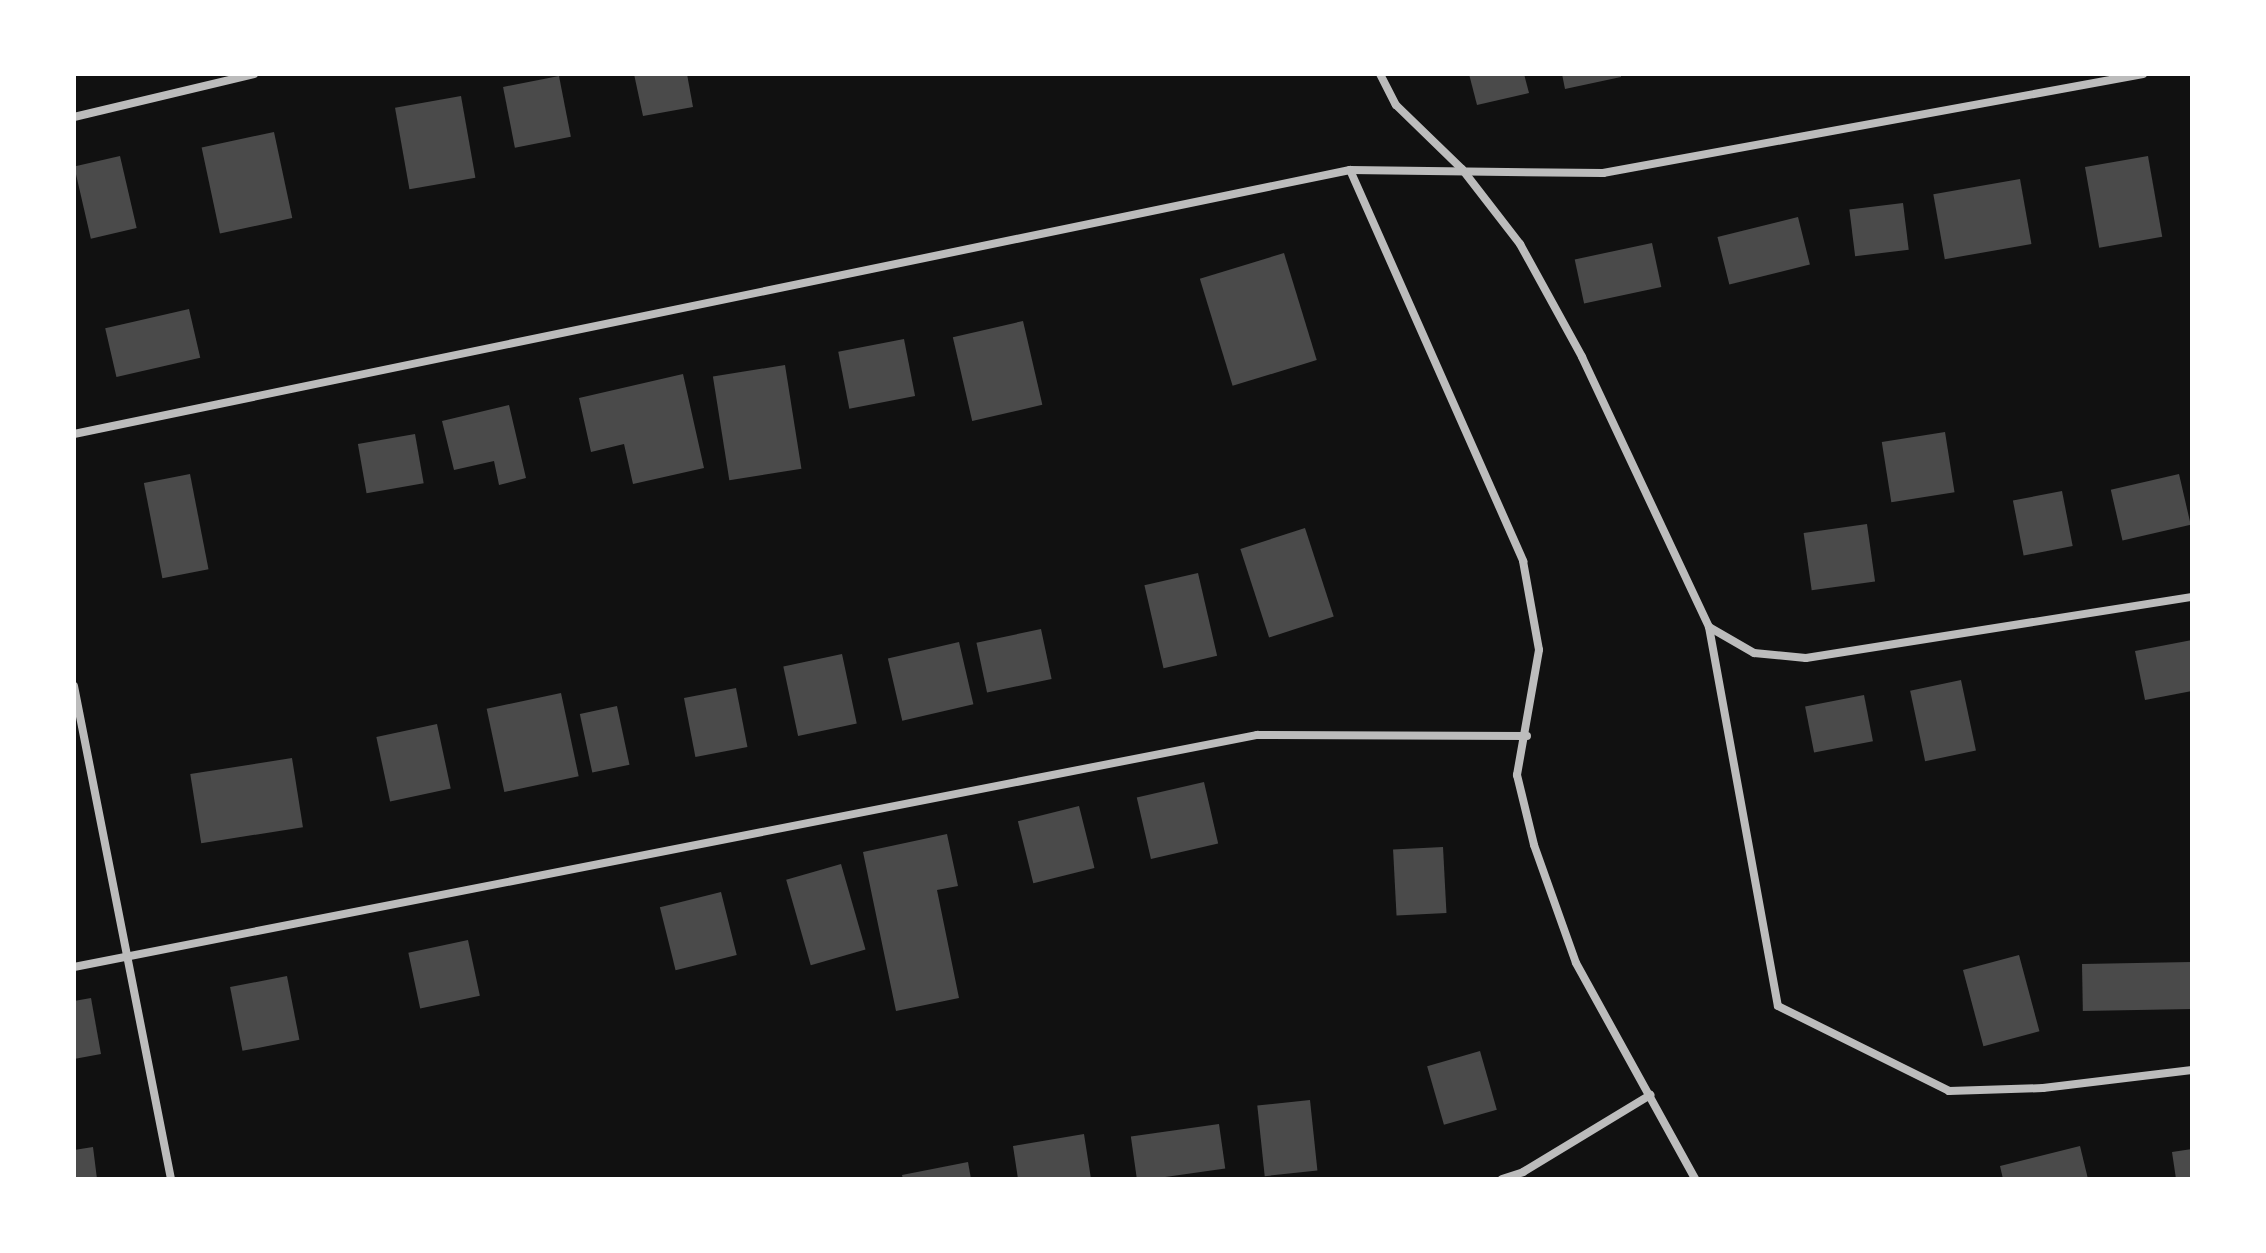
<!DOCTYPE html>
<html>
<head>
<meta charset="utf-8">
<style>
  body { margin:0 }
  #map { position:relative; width:2266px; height:1253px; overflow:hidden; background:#111; font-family:"PT Sans Narrow",sans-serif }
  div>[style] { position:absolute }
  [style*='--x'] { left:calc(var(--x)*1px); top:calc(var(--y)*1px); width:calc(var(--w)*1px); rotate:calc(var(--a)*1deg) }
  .building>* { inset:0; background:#4a4a4a; transform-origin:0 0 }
  .minor>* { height:8px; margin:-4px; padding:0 4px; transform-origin:4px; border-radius:4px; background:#bcbcbc }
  span { translate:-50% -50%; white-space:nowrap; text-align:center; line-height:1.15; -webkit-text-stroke:8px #fff; paint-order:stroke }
  .frame { position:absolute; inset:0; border:76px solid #fff; pointer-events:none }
</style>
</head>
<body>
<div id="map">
  <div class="building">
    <div style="clip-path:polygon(634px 74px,687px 74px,693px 107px,643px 116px)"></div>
    <div style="clip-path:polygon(1469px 74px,1524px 74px,1529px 93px,1477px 105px)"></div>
    <div style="clip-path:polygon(1562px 74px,1621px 74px,1621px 77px,1565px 89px)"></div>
    <div style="left:559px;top:76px;width:62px;height:57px;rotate:79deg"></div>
    <div style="left:461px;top:96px;width:83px;height:67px;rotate:80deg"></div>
    <div style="left:274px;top:132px;width:88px;height:74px;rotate:78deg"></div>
    <div style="left:120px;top:156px;width:74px;height:47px;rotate:77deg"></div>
    <div style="left:2148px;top:156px;width:82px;height:64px;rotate:80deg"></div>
    <div style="left:2020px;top:179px;width:66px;height:88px;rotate:80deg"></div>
    <div style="left:1903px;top:203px;width:47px;height:54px;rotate:83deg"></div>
    <div style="left:1798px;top:217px;width:49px;height:83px;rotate:76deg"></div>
    <div style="left:1652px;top:243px;width:45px;height:79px;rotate:78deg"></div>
    <div style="left:1284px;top:253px;width:112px;height:88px;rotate:73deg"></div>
    <div style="left:189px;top:309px;width:50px;height:86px;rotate:77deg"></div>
    <div style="left:1023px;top:321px;width:86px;height:72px;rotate:77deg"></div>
    <div style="left:904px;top:339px;width:58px;height:67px;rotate:79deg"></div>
    <div style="left:785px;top:365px;width:105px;height:73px;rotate:81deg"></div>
    <div style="clip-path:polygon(683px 374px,704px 468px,633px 484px,624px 444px,591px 452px,579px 398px)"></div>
    <div style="clip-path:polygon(509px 405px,526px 478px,499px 485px,494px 461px,454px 470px,442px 421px)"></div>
    <div style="left:1945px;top:432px;width:61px;height:64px;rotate:81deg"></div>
    <div style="left:415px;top:434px;width:50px;height:58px;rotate:80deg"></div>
    <div style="left:190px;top:474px;width:97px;height:47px;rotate:79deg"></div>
    <div style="left:2179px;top:474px;width:52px;height:70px;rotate:77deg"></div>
    <div style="left:2062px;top:491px;width:56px;height:50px;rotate:79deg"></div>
    <div style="left:1867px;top:524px;width:58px;height:64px;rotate:82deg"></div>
    <div style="left:1305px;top:528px;width:93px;height:68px;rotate:72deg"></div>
    <div style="left:1198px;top:573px;width:85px;height:55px;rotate:77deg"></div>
    <div style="left:1041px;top:629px;width:51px;height:66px;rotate:78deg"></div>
    <div style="clip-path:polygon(2192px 640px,2192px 691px,2145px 700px,2135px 651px)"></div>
    <div style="left:959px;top:642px;width:64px;height:73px;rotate:77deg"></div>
    <div style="left:842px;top:654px;width:71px;height:60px;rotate:78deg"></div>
    <div style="left:1961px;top:680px;width:72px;height:52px;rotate:78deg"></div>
    <div style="left:736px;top:688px;width:60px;height:53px;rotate:79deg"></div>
    <div style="left:561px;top:693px;width:85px;height:76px;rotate:78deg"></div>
    <div style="left:1864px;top:695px;width:47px;height:60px;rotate:79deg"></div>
    <div style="left:617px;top:706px;width:60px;height:38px;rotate:78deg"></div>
    <div style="left:437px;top:724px;width:66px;height:62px;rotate:78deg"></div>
    <div style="left:292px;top:758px;width:70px;height:103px;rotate:81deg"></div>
    <div style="left:1204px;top:782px;width:63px;height:69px;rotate:77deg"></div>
    <div style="left:1079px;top:806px;width:64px;height:63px;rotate:76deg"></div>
    <div style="clip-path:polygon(947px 834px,958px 886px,937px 890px,959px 998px,896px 1011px,863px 852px)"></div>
    <div style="left:1443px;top:847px;width:66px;height:50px;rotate:87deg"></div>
    <div style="left:841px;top:864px;width:89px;height:57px;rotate:74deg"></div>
    <div style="left:721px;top:892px;width:65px;height:63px;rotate:76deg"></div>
    <div style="left:468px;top:940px;width:57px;height:61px;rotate:78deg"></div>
    <div style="left:2019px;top:955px;width:79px;height:58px;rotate:75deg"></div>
    <div style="left:2191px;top:962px;width:47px;height:109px;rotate:89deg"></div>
    <div style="left:287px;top:976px;width:65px;height:58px;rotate:79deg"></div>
    <div style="clip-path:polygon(91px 998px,101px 1054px,74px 1059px,74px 1001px)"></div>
    <div style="left:1480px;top:1051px;width:61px;height:55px;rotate:74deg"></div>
    <div style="left:1310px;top:1100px;width:71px;height:53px;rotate:84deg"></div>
    <div style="left:1219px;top:1124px;width:45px;height:89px;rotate:82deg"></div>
    <div style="clip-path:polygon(1084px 1134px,1091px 1179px,1018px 1179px,1013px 1146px)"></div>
    <div style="clip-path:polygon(2080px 1146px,2088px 1179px,2003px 1179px,2000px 1166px)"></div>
    <div style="clip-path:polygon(93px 1147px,97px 1179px,74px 1179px,74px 1150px)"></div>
    <div style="clip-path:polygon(2192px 1149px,2192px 1179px,2176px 1179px,2172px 1152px)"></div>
    <div style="clip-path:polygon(968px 1162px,971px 1179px,903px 1179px,902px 1175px)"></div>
  </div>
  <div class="minor">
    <div style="--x:1380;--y:74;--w:35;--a:63"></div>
    <div style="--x:1396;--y:105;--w:92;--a:44.1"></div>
    <div style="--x:1462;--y:169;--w:95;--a:52.3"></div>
    <div style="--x:1520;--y:244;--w:129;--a:61.2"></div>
    <div style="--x:1582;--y:357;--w:298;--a:64.8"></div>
    <div style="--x:1709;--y:627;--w:385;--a:79.7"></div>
    <div style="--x:1778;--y:1006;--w:191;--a:26.4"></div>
    <div style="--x:1949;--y:1091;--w:94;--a:-1.8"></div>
    <div style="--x:2043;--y:1088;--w:150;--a:-6.9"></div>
    <div style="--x:74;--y:117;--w:185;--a:-13.4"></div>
    <div style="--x:1350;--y:170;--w:428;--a:66.1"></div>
    <div style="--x:1523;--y:561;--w:90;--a:79.8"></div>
    <div style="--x:1539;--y:650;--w:127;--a:100"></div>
    <div style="--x:1517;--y:775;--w:72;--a:76.3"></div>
    <div style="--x:1534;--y:845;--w:125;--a:70.4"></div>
    <div style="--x:1576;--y:963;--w:247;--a:61.1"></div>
    <div style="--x:74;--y:434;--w:1303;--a:-11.69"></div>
    <div style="--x:1350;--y:170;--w:253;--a:0.7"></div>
    <div style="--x:1603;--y:173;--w:549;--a:-10.39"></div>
    <div style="--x:1709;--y:627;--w:52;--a:30"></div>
    <div style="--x:1754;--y:653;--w:52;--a:5.5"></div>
    <div style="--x:1806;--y:658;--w:391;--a:-9"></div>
    <div style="--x:74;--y:686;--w:502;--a:78.87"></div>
    <div style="--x:74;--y:967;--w:1206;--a:-11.1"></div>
    <div style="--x:1257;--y:735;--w:270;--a:0.2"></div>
    <div style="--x:1502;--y:1179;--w:22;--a:-18"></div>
    <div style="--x:1523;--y:1172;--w:149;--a:-31.2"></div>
  </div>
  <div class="frame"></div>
</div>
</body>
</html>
